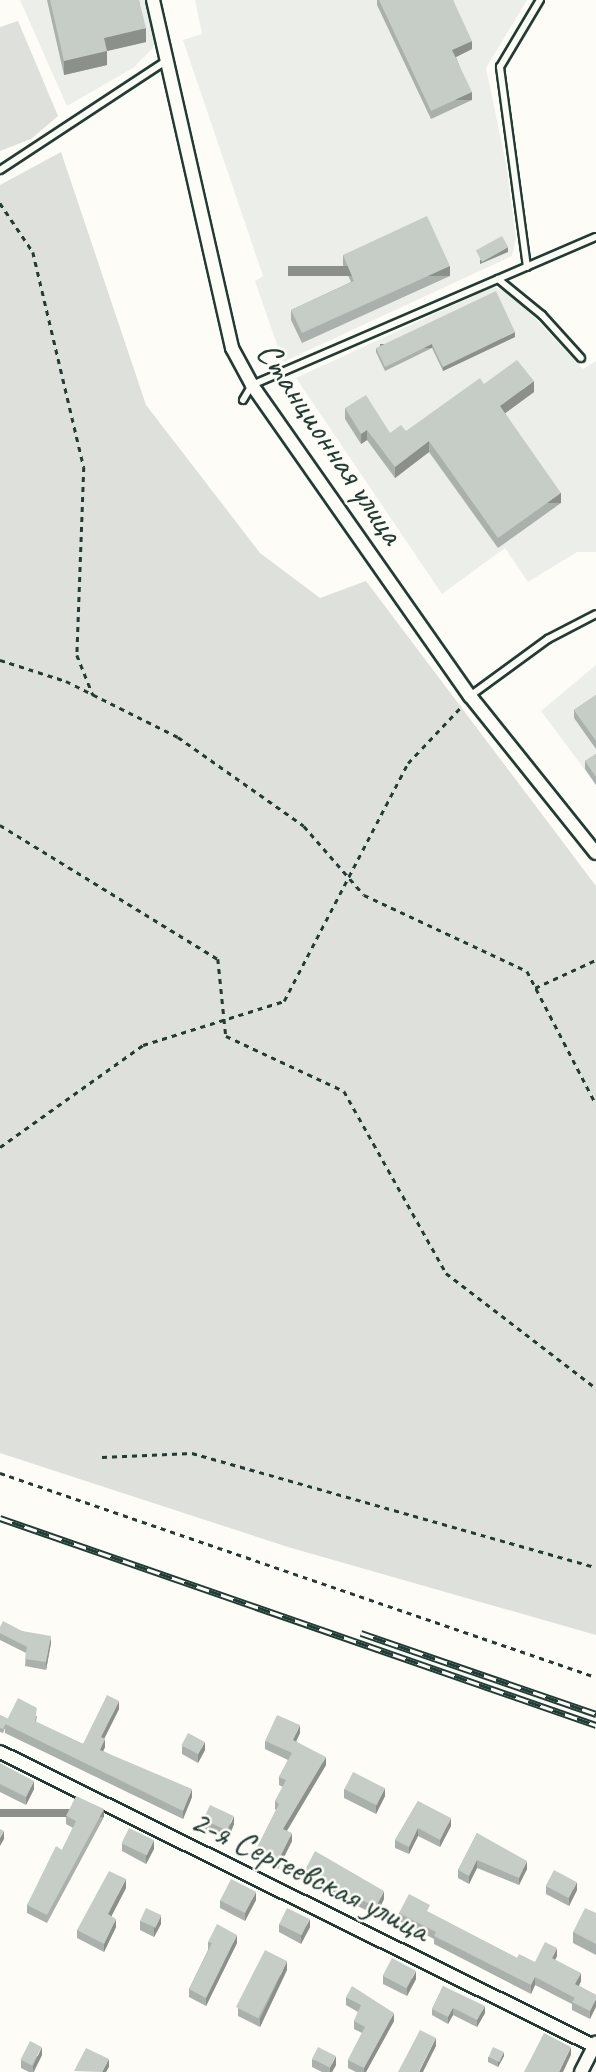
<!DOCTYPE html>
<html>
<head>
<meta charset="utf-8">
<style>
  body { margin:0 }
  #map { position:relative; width:596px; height:2072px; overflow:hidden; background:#fdfcf7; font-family:Caveat,sans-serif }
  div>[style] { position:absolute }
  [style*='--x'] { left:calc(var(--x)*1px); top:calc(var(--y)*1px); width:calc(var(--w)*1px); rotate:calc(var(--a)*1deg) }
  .built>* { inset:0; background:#eceee9 }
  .green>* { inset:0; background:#dde0db }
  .path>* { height:2.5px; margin-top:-1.25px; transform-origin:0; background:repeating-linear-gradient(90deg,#1f3d34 0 5px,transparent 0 10px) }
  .roads { filter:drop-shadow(2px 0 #1f3d34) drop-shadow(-2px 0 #1f3d34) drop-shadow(0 2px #1f3d34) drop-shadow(0 -2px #1f3d34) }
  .lane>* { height:6px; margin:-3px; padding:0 3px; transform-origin:3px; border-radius:3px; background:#fdfcf7 }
  .street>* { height:12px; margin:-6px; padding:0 6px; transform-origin:6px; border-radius:6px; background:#fdfcf7 }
  .rail>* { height:7px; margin-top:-3.5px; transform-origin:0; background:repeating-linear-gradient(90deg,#fdfcf7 0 13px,#1f3d34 0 26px); box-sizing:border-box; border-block:2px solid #1f3d34 }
  .wall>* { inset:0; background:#aab0ab }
  .shaded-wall>* { inset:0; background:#8b908b; transform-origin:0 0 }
  .building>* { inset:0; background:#c6cdc7; transform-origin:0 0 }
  span { translate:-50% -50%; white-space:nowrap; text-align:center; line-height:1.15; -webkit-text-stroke:5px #fdfcf7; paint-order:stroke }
  .street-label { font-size:35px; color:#1f3d34 }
</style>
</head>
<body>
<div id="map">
  <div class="built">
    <div style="clip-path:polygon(20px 0,149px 0,157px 33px,153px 48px,133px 68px,67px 106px)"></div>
    <div style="clip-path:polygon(195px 0,527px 0,486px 68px,506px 164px,516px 238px,512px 256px,283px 362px,255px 281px,263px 276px,183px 40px,202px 34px)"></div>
    <div style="clip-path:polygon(493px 287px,510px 292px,583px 369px,596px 361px,596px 552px,577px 552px,528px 582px,505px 548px,442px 594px,296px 378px)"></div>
    <div style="clip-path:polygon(596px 665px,596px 785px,541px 711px)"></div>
  </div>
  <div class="green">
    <div style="clip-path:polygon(18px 21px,58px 116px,31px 139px,0 151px,0 27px)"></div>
    <div style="clip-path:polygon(61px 152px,146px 405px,260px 553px,320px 598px,366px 581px,596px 886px,596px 1635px,288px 1547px,0 1453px,0 185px)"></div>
  </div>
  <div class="path">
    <div style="--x:0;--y:203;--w:59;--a:56"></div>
    <div style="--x:33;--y:252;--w:221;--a:76.7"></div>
    <div style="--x:84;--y:467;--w:188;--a:92.1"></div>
    <div style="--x:77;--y:655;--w:43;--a:68.2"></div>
    <div style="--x:0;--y:660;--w:69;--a:17.7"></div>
    <div style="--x:66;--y:681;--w:125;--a:26.6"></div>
    <div style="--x:178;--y:737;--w:154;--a:35.2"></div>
    <div style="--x:304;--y:826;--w:91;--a:49"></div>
    <div style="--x:364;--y:895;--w:180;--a:25"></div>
    <div style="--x:527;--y:971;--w:150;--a:62.6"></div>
    <div style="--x:0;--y:825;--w:256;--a:31.6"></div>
    <div style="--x:218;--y:959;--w:77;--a:84.1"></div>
    <div style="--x:226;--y:1036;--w:130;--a:25"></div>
    <div style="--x:344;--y:1091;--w:209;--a:60.7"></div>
    <div style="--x:446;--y:1273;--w:189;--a:37.5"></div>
    <div style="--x:535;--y:988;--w:67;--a:-24.7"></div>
    <div style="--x:0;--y:1147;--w:176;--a:-35.5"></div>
    <div style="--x:143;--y:1045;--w:148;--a:-17.3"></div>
    <div style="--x:284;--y:1001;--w:268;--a:-62.5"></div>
    <div style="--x:408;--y:763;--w:77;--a:-46.6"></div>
    <div style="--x:102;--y:1457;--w:90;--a:-2.5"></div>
    <div style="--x:192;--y:1453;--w:420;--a:15.8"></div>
    <div style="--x:0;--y:1473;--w:630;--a:18.9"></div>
  </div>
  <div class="roads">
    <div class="lane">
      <div style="--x:0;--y:170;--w:199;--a:-33.3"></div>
      <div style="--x:527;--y:267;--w:202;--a:-97.7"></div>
      <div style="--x:500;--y:67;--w:78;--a:-59.2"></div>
      <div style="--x:498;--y:279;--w:57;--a:39.3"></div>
      <div style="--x:542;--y:315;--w:58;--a:47.8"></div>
      <div style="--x:243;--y:400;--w:17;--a:-59"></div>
      <div style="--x:252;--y:385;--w:374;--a:-23.3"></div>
      <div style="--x:470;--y:696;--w:97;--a:-36.2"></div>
      <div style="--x:548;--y:639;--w:54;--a:-27.5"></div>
    </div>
    <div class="street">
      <div style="--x:153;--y:0;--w:357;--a:77.2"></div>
      <div style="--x:232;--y:348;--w:42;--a:61.6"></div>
      <div style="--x:252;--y:385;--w:380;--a:55"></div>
      <div style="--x:470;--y:696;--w:201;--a:51.3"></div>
      <div style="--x:0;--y:1752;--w:665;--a:26.33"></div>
      <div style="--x:581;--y:2072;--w:33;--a:-63"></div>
    </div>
  </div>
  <div class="rail">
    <div style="--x:0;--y:1518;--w:631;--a:19.15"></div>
    <div style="--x:361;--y:1633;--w:249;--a:19"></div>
  </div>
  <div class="wall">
    <div style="clip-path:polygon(47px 0,139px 0,146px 42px,107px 51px,107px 65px,64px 75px)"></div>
    <div style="clip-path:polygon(377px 0,453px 0,472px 49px,456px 57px,472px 100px,431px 119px,377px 5px)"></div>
    <div style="clip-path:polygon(343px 255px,450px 276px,302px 343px,291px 320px,291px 310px,351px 282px,343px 265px)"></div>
    <div style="clip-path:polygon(515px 337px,443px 371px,432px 348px,385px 371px,376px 352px,376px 348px)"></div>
    <div style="clip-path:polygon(484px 384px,534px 392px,505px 413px,561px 503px,498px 548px,429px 452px,395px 478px,367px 440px,361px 444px,345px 419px,345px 408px,390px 433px,406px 431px)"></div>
    <div style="clip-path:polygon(596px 695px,596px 749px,574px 718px,574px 710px)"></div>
    <div style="clip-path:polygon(596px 754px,596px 785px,585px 769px,585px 761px)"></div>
    <div style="clip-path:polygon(0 1627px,22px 1631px,51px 1643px,46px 1670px,25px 1666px,26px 1653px,0 1640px)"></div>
    <div style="clip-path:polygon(119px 1709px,104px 1739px,105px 1747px,103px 1751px,192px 1797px,183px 1819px,5px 1733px,5px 1728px,3px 1733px,0 1732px,0 1715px,8px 1719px,37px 1716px,36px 1722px,83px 1744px)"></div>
    <div style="clip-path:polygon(300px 1733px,296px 1741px,326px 1765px,287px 1831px,292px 1841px,278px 1869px,256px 1858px,256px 1850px,276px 1810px,275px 1809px,275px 1801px,283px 1787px,279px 1785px,279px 1777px,288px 1760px,265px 1749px,265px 1741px)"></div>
    <div style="clip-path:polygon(182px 1746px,205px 1750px,198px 1763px,182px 1754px)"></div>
    <div style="clip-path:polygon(0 1763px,34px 1789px,26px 1805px,0 1792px)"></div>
    <div style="clip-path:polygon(344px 1789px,385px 1796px,376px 1814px,344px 1798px)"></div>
    <div style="clip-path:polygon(418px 1801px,451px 1826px,440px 1847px,418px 1836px,409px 1854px,395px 1848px,395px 1840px)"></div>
    <div style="clip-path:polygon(66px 1816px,104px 1817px,47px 1923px,27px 1913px,27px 1905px,62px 1850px,73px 1828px,66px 1824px)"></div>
    <div style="clip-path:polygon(203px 1819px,234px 1824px,228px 1839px,203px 1828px)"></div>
    <div style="clip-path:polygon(477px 1833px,527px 1869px,519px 1885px,477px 1868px,469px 1884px,458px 1878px,458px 1870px)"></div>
    <div style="clip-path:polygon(122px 1843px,154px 1849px,146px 1864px,122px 1851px)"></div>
    <div style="clip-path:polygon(304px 1872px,384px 1899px,376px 1915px,304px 1880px)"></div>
    <div style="clip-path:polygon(546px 1886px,577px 1890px,569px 1906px,546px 1894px)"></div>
    <div style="clip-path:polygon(126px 1888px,111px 1916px,116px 1927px,104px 1952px,77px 1938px,77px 1930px)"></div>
    <div style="clip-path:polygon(220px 1900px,256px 1900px,245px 1921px,220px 1908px)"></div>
    <div style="clip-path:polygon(399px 1913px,430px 1913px,517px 1958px,535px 1962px,557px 1956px,555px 1960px,581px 1981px,579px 1986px,596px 1995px,590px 2019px,572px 2010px,572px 2004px,535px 1985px,531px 1994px,434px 1944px,434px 1939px,399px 1921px)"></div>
    <div style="clip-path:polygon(596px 1913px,596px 1955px,573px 1943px,573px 1932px)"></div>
    <div style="clip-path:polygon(140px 1921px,161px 1924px,154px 1937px,140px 1930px)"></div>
    <div style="clip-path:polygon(279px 1924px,310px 1927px,301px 1944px,279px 1932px)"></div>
    <div style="clip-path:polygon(208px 1942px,237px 1943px,206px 2006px,189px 1997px,189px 1989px,208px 1950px)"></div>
    <div style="clip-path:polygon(287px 1970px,260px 2027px,238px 2016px,238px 2008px)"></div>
    <div style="clip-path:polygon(383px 1976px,416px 1979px,407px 1996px,383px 1984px)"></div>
    <div style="clip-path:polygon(443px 1986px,485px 2013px,477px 2027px,453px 2015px,448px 2024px,432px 2015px,432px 2009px)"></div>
    <div style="clip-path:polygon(346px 1997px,394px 2021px,366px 2072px,356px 2072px,348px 2068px,348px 2060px,362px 2033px,354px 2029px,354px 2021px,358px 2012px,346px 2005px)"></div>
    <div style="clip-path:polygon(42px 2055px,34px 2072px,29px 2072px,21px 2068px,21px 2060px)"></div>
    <div style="clip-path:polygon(504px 2056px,498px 2067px,488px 2062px,488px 2057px)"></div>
    <div style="clip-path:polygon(312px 2059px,336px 2065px,332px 2072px,322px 2072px,312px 2067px)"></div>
  </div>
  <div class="shaded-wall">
    <div style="clip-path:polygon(146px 28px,146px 42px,107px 51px,107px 65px,64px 75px,64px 61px,104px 38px)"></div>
    <div style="clip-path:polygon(472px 41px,472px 49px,452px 59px,452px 50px)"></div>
    <div style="left:472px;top:92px;width:8px;height:45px;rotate:90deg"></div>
    <div style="clip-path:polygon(508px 247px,508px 252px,480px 264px,480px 260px)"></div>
    <div style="left:450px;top:266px;width:10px;height:162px;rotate:90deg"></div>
    <div style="clip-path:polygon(515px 332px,515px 337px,443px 371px,443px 367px)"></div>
    <div style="left:432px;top:344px;width:4px;height:52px;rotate:90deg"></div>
    <div style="clip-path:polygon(534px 381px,534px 392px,500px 417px,500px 406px)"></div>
    <div style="clip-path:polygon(367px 430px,367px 440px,361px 444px,361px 434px)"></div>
    <div style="clip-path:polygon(429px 441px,429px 452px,395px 478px,395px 467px)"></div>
    <div style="left:561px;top:493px;width:10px;height:77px;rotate:90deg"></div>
    <div style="clip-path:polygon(51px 1636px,51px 1643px,46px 1670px,46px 1662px)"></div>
    <div style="clip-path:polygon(119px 1701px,119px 1709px,101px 1745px,101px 1737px)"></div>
    <div style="clip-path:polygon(300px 1725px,300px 1733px,293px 1748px,293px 1740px)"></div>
    <div style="clip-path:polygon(105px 1739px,105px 1747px,100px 1758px,100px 1750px)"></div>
    <div style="clip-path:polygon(205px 1742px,205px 1750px,198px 1763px,198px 1754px)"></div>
    <div style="clip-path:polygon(326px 1757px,326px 1765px,283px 1837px,283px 1829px)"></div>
    <div style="clip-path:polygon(34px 1781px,34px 1789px,26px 1805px,26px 1797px)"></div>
    <div style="clip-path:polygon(385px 1788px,385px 1796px,376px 1814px,376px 1806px)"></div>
    <div style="clip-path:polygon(192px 1789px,192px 1797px,183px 1819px,183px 1811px)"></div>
    <div style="left:104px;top:1809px;width:8px;height:120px;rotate:90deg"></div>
    <div style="clip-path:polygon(234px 1816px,234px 1824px,228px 1839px,228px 1830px)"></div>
    <div style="clip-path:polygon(451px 1818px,451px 1826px,440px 1847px,440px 1840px)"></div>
    <div style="clip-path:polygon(418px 1828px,418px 1836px,409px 1854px,409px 1847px)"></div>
    <div style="clip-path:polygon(4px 1831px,4px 1839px,0 1846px,0 1838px)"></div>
    <div style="clip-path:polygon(292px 1833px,292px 1841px,278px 1869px,278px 1861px)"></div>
    <div style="clip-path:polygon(154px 1840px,154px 1849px,146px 1864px,146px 1856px)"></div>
    <div style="clip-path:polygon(477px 1860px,477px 1868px,469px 1884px,469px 1876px)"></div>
    <div style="clip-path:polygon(527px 1861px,527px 1869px,519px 1885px,519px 1878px)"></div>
    <div style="clip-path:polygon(126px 1879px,126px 1888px,108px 1923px,108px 1914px)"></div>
    <div style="clip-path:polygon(577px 1882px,577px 1890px,569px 1906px,569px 1898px)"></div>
    <div style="clip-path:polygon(384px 1891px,384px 1899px,376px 1915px,376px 1907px)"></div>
    <div style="clip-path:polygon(256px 1892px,256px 1900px,245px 1921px,245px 1913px)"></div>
    <div style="clip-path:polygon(161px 1915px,161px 1924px,154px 1937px,154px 1929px)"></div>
    <div style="clip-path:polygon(116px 1919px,116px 1927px,104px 1952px,104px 1944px)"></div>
    <div style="clip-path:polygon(310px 1919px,310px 1927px,301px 1944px,301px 1935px)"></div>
    <div style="clip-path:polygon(237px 1935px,237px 1943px,206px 2006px,206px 1998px)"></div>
    <div style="clip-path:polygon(557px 1948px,557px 1956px,552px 1966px,552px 1958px)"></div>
    <div style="clip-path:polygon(287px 1961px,287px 1970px,260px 2027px,260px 2019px)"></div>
    <div style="clip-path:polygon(416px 1971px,416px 1979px,407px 1996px,407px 1988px)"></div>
    <div style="clip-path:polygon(581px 1973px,581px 1981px,575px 1993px,575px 1984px)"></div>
    <div style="clip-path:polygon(535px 1977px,535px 1985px,531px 1994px,531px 1985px)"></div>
    <div style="clip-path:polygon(596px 1999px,596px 2007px,590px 2019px,590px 2011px)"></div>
    <div style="clip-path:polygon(485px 2006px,485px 2013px,477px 2027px,477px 2020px)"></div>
    <div style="clip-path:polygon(453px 2008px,453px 2015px,448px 2024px,448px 2017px)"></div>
    <div style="clip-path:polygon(394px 2013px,394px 2021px,366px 2072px,364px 2072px,364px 2068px)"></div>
    <div style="clip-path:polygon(436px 2038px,436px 2046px,423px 2072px,419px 2072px)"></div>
    <div style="clip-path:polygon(42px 2047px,42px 2055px,33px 2072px,33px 2066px)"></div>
    <div style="clip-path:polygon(571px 2047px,571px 2055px,563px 2072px,559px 2072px)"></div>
    <div style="clip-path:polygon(504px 2052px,504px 2056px,498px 2067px,498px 2063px)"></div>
    <div style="clip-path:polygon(336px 2056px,336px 2065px,332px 2072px,330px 2072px,330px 2068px)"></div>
    <div style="clip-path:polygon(109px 2059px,109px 2067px,106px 2072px,102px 2072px)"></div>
  </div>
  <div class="building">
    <div style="clip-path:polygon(50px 0,139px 0,146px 28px,104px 38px,107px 51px,64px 61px)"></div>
    <div style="clip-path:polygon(379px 0,453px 0,472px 41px,452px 50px,472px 92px,431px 111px)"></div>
    <div style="clip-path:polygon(427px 216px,450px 266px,302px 333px,291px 310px,354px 281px,343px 255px)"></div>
    <div style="left:502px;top:236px;width:13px;height:30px;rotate:61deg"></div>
    <div style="clip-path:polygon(496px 291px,515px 332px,443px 367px,432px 344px,385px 367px,376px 348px)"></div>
    <div style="clip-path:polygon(517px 360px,534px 381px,500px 406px,561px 493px,498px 538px,429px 441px,395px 467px,367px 430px,361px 434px,345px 408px,366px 395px,390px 433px,401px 425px,406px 431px,480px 378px,484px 384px)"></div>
    <div style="clip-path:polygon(596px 695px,596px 741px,574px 710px)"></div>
    <div style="clip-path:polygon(596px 754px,596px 777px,585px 761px)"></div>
    <div style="clip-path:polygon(3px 1621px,22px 1631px,51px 1636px,46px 1662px,25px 1659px,27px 1647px,0 1633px,0 1627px)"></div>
    <div style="clip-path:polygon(107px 1695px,119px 1701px,101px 1737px,105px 1739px,100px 1750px,192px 1789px,183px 1811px,5px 1724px,18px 1698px,37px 1708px,35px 1721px,83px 1744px)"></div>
    <div style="clip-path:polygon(0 1715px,8px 1719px,3px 1729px,0 1728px)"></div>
    <div style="clip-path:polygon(277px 1715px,300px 1725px,293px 1740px,326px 1757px,283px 1829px,292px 1833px,278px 1861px,256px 1850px,279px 1804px,275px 1801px,286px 1780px,279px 1777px,292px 1753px,265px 1741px)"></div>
    <div style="left:188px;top:1733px;width:19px;height:14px;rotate:28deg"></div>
    <div style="clip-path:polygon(0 1763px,34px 1781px,26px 1797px,0 1784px)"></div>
    <div style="left:353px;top:1772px;width:36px;height:19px;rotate:27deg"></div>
    <div style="clip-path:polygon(76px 1796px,104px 1809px,47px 1915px,27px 1905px,56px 1846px,62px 1850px,76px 1821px,66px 1816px)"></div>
    <div style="clip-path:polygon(418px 1801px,451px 1818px,440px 1840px,418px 1828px,409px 1847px,395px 1840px)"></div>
    <div style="left:210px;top:1805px;width:26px;height:16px;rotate:25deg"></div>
    <div style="left:129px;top:1828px;width:28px;height:17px;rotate:26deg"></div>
    <div style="clip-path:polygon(0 1829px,4px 1831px,0 1838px)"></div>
    <div style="clip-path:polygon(477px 1833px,527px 1861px,519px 1878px,477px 1860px,469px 1876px,458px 1870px)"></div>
    <div style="clip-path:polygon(315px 1851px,384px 1891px,376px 1907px,304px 1872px)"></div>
    <div style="left:554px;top:1870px;width:26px;height:18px;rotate:28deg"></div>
    <div style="clip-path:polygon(109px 1871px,126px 1879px,108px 1914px,116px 1919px,104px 1944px,77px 1930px)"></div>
    <div style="left:231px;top:1879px;width:28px;height:24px;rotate:27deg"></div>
    <div style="clip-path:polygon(409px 1894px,430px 1905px,427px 1911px,517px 1958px,519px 1954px,535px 1962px,545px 1942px,557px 1948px,552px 1958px,581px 1973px,575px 1984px,596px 1995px,596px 1999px,590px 2011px,572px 2002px,575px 1998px,535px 1977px,531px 1985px,434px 1936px,436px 1932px,399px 1913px)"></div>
    <div style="left:146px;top:1908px;width:17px;height:14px;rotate:25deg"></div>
    <div style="left:287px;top:1908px;width:25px;height:18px;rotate:26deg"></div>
    <div style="clip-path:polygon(585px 1908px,596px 1913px,596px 1944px,573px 1932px)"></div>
    <div style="clip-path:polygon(217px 1924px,237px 1935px,206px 1998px,189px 1989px,212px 1943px,208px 1942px)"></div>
    <div style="left:265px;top:1950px;width:25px;height:64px;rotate:27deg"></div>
    <div style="left:392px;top:1958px;width:27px;height:20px;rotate:28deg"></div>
    <div style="clip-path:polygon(352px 1986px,394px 2013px,364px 2068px,348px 2060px,365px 2027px,354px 2021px,361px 2005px,346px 1997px)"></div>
    <div style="clip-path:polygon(443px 1986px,485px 2006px,477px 2020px,453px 2008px,448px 2017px,432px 2009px)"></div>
    <div style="clip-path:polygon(420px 2030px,436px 2038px,419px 2071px,420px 2072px,398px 2072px)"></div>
    <div style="clip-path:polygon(544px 2033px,571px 2047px,559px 2072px,524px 2072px)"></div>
    <div style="left:30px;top:2041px;width:13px;height:21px;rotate:27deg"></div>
    <div style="left:318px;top:2047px;width:20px;height:13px;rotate:27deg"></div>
    <div style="left:493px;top:2047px;width:12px;height:11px;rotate:24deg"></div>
    <div style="clip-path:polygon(86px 2048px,109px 2059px,102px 2072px,74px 2071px)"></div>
  </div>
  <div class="street-label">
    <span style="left:330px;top:443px;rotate:56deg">Станционная улица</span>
    <span style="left:310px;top:1875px;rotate:26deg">2-я Сергеевская улица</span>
  </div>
</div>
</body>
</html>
